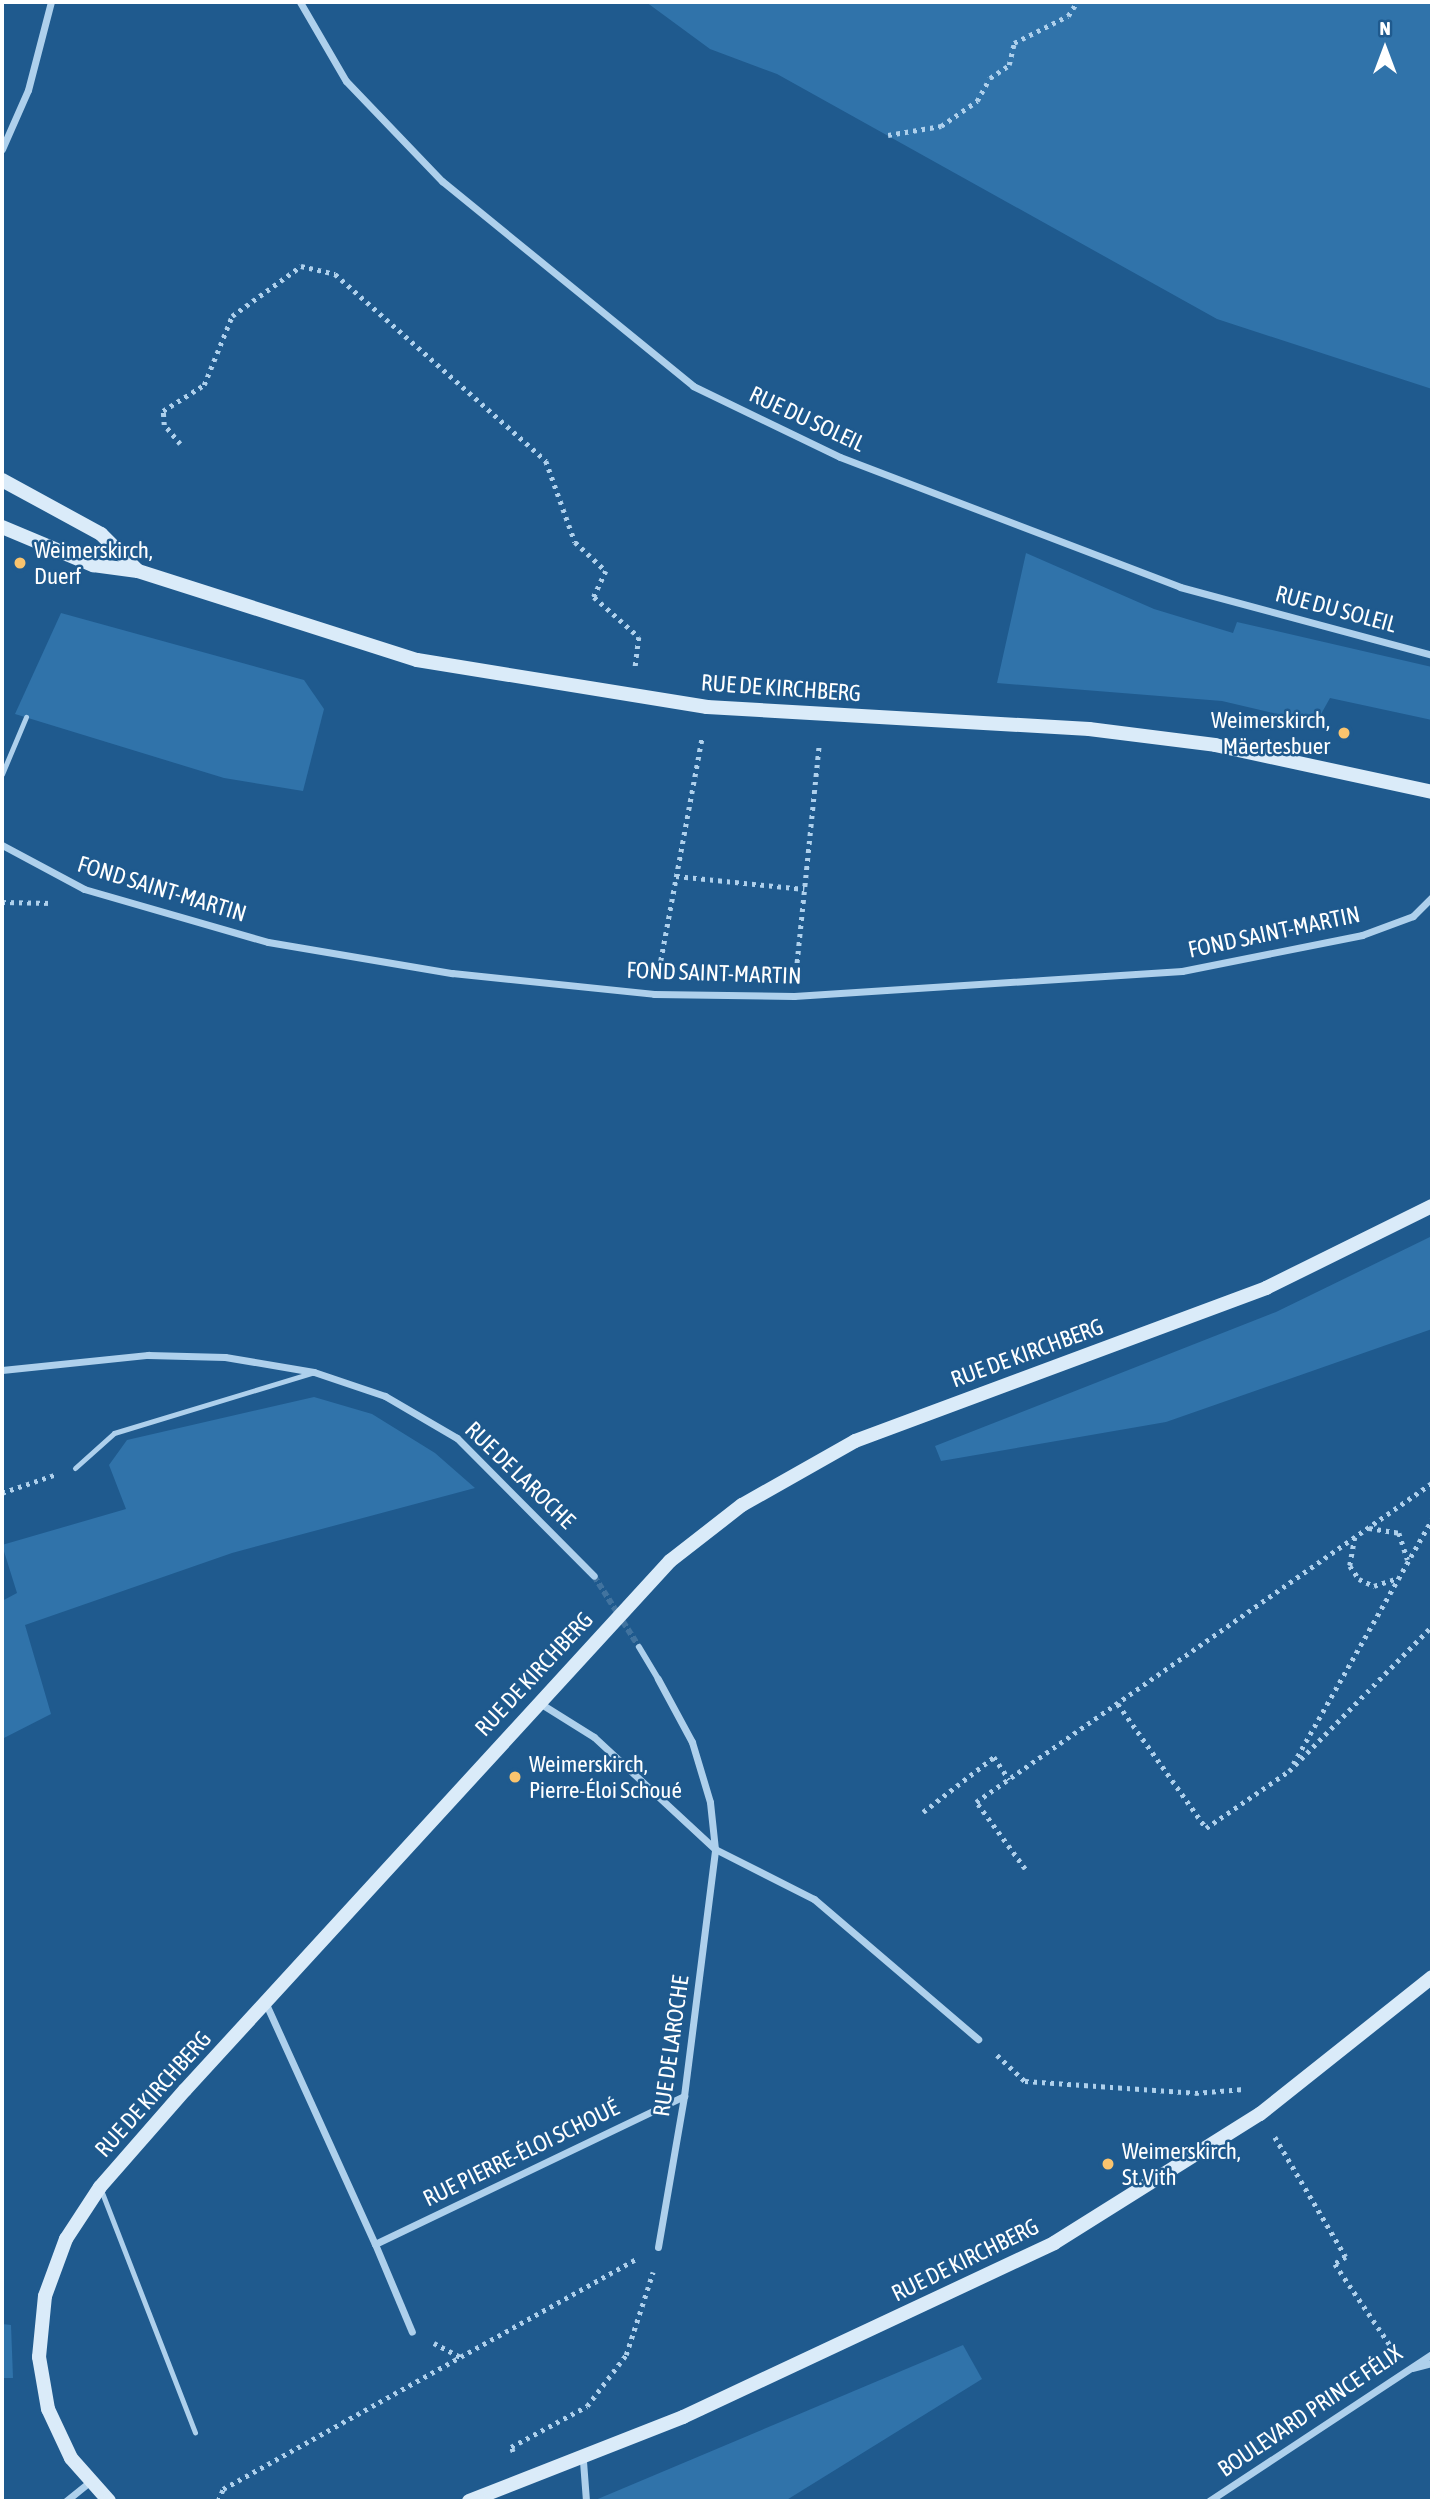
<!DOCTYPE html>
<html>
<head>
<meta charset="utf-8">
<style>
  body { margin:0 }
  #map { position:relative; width:1434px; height:2503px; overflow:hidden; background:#1f5a8e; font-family:"Asap Condensed",sans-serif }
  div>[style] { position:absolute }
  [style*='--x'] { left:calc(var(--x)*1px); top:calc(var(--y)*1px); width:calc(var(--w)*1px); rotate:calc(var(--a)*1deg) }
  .green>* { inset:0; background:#3073aa }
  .pedestrian-tunnel>* { height:6px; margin-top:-3px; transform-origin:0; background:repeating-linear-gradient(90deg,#41739f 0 6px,transparent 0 9px) }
  .path>* { height:4.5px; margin-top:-2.25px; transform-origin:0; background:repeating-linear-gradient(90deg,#aed0ec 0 3.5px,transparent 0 8.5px) }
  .service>* { height:5px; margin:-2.5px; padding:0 2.5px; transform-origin:2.5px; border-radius:2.5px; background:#aed0ec }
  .pedestrian>* { height:6px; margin:-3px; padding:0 3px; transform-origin:3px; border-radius:3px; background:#aed0ec }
  .minor>* { height:7px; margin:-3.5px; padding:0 3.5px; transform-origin:3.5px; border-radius:3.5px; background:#aed0ec }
  .secondary>* { height:14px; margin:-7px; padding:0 7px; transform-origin:7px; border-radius:7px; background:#daebf9 }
  .dots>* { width:19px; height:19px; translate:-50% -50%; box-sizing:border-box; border:4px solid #1f5a8e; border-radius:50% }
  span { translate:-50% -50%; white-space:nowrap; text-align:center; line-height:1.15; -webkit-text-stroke:5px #1f5a8e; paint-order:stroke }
  .street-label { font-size:23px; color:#fff }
  .poi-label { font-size:23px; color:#fff }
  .left { translate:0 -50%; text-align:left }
  .right { translate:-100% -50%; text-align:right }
  .frame { position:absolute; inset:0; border:4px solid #fff; pointer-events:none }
  .north { position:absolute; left:1350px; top:14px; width:70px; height:70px; -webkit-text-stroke:5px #1f5a8e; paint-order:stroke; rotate:0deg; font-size:19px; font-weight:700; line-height:28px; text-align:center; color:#fff }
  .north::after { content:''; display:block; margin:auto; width:24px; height:32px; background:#fff; clip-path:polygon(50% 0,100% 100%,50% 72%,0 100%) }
</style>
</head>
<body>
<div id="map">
  <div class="green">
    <div style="clip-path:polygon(646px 2px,1432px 2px,1432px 389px,1217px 319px,777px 74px,710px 49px)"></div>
    <div style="clip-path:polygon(1026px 553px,1154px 609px,1233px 633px,1237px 622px,1432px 667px,1432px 720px,1330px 698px,1316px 723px,1222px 701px,997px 683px)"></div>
    <div style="clip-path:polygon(61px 613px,304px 680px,324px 709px,303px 791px,224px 778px,15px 714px)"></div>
    <div style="clip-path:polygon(1432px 1236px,1432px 1329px,1166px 1422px,941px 1461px,935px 1446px,1276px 1312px)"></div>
    <div style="clip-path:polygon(314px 1397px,372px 1414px,435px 1453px,475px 1488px,232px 1553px,25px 1625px,51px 1714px,2px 1739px,2px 1601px,17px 1593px,2px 1545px,126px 1509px,109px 1465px,127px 1440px)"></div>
    <div style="clip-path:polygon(2px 2324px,11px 2325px,13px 2378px,2px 2378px)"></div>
    <div style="clip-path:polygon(963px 2345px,982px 2379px,785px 2501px,593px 2501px)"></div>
  </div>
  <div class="pedestrian-tunnel">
    <div style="--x:594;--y:1576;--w:84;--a:57.6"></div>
  </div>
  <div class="path">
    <div style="--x:888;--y:135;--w:54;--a:-9.6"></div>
    <div style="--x:941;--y:126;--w:44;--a:-34.8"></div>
    <div style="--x:977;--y:101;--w:26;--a:-61"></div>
    <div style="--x:990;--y:78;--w:23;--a:-34"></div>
    <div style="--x:1009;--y:65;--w:23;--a:-77"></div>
    <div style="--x:1014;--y:43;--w:60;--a:-26.6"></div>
    <div style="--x:1068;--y:16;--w:17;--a:-57"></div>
    <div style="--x:180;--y:444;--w:25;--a:-130"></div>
    <div style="--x:164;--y:425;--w:14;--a:-94"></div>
    <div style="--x:163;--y:411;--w:49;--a:-32.4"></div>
    <div style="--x:204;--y:385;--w:74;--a:-67.9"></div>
    <div style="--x:232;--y:316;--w:85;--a:-35.9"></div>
    <div style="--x:301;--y:266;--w:35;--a:13"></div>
    <div style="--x:335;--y:274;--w:282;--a:41.5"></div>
    <div style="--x:546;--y:461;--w:86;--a:70.3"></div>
    <div style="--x:575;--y:542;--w:42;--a:43.1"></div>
    <div style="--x:606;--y:571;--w:29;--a:115"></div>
    <div style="--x:594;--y:597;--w:60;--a:41.6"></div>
    <div style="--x:639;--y:637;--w:31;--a:97"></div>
    <div style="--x:676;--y:876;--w:129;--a:5.8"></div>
    <div style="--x:2;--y:902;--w:50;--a:1.1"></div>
    <div style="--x:659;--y:969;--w:236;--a:-79.5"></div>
    <div style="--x:796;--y:971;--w:229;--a:-84.2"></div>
    <div style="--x:2;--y:1493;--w:55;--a:-19.1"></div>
    <div style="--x:1369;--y:1528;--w:30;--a:9"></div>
    <div style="--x:1399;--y:1533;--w:28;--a:72"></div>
    <div style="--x:1355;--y:1537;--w:29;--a:100"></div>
    <div style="--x:1350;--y:1566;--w:16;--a:55"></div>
    <div style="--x:1359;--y:1579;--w:17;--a:25"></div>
    <div style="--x:1374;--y:1586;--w:26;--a:-18"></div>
    <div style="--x:1118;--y:1704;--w:152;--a:54.6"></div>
    <div style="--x:1206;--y:1828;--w:101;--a:-34.5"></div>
    <div style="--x:1289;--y:1771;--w:204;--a:-45.4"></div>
    <div style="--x:1293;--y:1764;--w:282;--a:-60.4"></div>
    <div style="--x:923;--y:1812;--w:90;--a:-37.8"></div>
    <div style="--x:994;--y:1757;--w:27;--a:56"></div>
    <div style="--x:1025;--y:1869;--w:83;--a:-126.2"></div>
    <div style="--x:976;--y:1802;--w:557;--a:-34.98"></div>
    <div style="--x:997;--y:2055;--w:38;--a:43"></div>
    <div style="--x:1025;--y:2081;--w:170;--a:4"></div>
    <div style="--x:1195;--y:2093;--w:49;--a:-4.7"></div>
    <div style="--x:1275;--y:2137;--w:139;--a:59.4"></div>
    <div style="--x:1346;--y:2257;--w:13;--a:148"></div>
    <div style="--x:1335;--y:2264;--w:102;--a:55.8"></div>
    <div style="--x:434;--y:2343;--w:30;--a:28"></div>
    <div style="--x:513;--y:2452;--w:5;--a:-112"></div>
    <div style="--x:511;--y:2447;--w:86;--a:-28.3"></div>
    <div style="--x:587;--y:2406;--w:64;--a:-52.6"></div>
    <div style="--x:626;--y:2355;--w:87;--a:-72"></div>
    <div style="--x:218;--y:2501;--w:13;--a:-67"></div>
    <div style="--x:223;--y:2489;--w:473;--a:-29.1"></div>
  </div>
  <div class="service">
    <div style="--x:2;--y:774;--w:62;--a:-67.2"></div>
    <div style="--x:75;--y:1468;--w:52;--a:-41.9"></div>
    <div style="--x:114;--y:1433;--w:206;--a:-16.9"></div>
    <div style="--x:101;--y:2190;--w:260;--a:68.8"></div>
  </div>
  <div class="pedestrian">
    <div style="--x:639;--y:1647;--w:37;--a:59"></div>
  </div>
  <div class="minor">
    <div style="--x:300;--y:2;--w:91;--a:59.8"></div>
    <div style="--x:346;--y:81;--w:139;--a:46.2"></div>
    <div style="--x:442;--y:181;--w:324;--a:39.2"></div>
    <div style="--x:693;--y:386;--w:163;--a:25.8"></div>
    <div style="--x:840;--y:457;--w:364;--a:20.9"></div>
    <div style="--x:1180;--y:587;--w:261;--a:15.1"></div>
    <div style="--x:2;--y:149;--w:64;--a:-66.2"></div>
    <div style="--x:28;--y:90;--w:91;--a:-75.4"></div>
    <div style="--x:2;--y:845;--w:93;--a:28.2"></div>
    <div style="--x:84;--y:889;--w:191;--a:16.1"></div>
    <div style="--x:268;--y:942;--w:187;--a:9.6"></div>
    <div style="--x:452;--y:973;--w:203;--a:5.9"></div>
    <div style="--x:654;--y:994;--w:140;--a:0.8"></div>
    <div style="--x:794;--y:996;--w:389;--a:-3.7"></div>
    <div style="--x:1182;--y:971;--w:184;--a:-11.3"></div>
    <div style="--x:1362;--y:935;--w:54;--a:-20.4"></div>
    <div style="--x:1413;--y:916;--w:27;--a:-45"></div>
    <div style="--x:2;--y:1370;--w:147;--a:-5.9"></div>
    <div style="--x:148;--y:1355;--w:77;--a:1.5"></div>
    <div style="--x:225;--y:1357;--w:90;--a:9.6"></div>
    <div style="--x:314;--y:1372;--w:75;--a:18.7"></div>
    <div style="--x:385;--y:1396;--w:83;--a:30.3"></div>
    <div style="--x:457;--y:1438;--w:194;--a:45.2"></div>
    <div style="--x:538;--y:1702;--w:66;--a:32"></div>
    <div style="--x:594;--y:1737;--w:165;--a:42.8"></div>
    <div style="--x:715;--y:1849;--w:111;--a:26.8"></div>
    <div style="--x:814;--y:1899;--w:216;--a:40.5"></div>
    <div style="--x:266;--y:2004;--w:264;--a:65.6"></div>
    <div style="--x:375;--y:2244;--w:343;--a:-25.6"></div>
    <div style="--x:375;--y:2244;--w:95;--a:67.2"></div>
    <div style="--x:658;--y:2247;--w:153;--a:-80.2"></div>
    <div style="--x:684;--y:2096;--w:249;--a:-82.8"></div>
    <div style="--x:715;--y:1849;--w:47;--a:-96.1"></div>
    <div style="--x:710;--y:1802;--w:63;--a:-106.7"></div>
    <div style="--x:692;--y:1742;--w:72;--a:-118.4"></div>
    <div style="--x:1412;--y:2368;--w:21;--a:-14"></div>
    <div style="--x:583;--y:2461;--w:40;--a:85.7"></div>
    <div style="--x:66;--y:2501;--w:32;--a:-39"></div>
    <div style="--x:1209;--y:2501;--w:267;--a:-33.4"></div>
  </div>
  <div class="secondary">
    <div style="--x:2;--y:480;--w:113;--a:28.6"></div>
    <div style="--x:101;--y:534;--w:52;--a:45"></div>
    <div style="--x:2;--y:527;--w:99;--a:22.7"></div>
    <div style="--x:93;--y:565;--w:45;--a:7.6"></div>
    <div style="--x:138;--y:571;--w:293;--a:17.7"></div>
    <div style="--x:417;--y:660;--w:294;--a:9.2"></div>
    <div style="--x:707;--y:707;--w:383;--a:3.3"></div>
    <div style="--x:1089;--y:729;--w:127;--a:7.2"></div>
    <div style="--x:1215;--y:745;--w:222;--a:12.2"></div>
    <div style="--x:109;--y:2501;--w:57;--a:-131.5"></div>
    <div style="--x:71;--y:2458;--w:54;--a:-115.1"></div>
    <div style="--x:48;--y:2409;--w:53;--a:-99.8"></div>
    <div style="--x:39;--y:2357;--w:61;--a:-84.4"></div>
    <div style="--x:45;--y:2296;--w:61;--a:-69.8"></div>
    <div style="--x:66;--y:2239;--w:62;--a:-56.8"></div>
    <div style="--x:100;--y:2187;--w:129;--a:-48.8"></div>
    <div style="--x:185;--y:2090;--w:718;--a:-47.48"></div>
    <div style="--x:670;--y:1561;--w:91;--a:-37.9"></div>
    <div style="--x:742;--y:1505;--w:130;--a:-29.5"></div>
    <div style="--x:855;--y:1441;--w:439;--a:-20.4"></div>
    <div style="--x:1266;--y:1288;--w:185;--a:-26.3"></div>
    <div style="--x:469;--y:2501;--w:230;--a:-21.4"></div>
    <div style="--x:683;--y:2417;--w:410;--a:-25.1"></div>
    <div style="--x:1054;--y:2243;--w:243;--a:-32.1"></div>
    <div style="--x:1260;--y:2114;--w:220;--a:-38.5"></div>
  </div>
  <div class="dots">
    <div style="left:20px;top:563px;background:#fac46e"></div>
    <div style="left:1344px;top:733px;background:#fac46e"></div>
    <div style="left:515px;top:1777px;background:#fac46e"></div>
    <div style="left:1108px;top:2164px;background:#fac46e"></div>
  </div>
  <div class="street-label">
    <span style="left:807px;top:419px;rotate:25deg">RUE DU SOLEIL</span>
    <span style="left:1336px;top:609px;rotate:15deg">RUE DU SOLEIL</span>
    <span style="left:781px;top:688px;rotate:4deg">RUE DE KIRCHBERG</span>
    <span style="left:162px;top:889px;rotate:17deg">FOND SAINT-MARTIN</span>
    <span style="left:1274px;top:932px;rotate:-12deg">FOND SAINT-MARTIN</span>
    <span style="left:714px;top:973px;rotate:2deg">FOND SAINT-MARTIN</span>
    <span style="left:1027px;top:1353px;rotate:-20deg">RUE DE KIRCHBERG</span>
    <span style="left:520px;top:1475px;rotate:44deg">RUE DE LAROCHE</span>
    <span style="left:534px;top:1674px;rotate:-47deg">RUE DE KIRCHBERG</span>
    <span style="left:671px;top:2046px;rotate:-82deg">RUE DE LAROCHE</span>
    <span style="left:153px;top:2094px;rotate:-48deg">RUE DE KIRCHBERG</span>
    <span style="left:521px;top:2153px;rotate:-26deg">RUE PIERRE-ÉLOI SCHOUÉ</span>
    <span style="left:965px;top:2260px;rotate:-26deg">RUE DE KIRCHBERG</span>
    <span style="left:1310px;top:2411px;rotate:-34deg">BOULEVARD PRINCE FÉLIX</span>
  </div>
  <div class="poi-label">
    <span class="left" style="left:34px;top:563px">Weimerskirch,<br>Duerf</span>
    <span class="right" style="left:1330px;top:733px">Weimerskirch,<br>Mäertesbuer</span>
    <span class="left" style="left:529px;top:1777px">Weimerskirch,<br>Pierre-Éloi Schoué</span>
    <span class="left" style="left:1122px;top:2164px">Weimerskirch,<br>St.Vith</span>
  </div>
  <div class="frame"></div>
  <div class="north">N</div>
</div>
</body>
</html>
